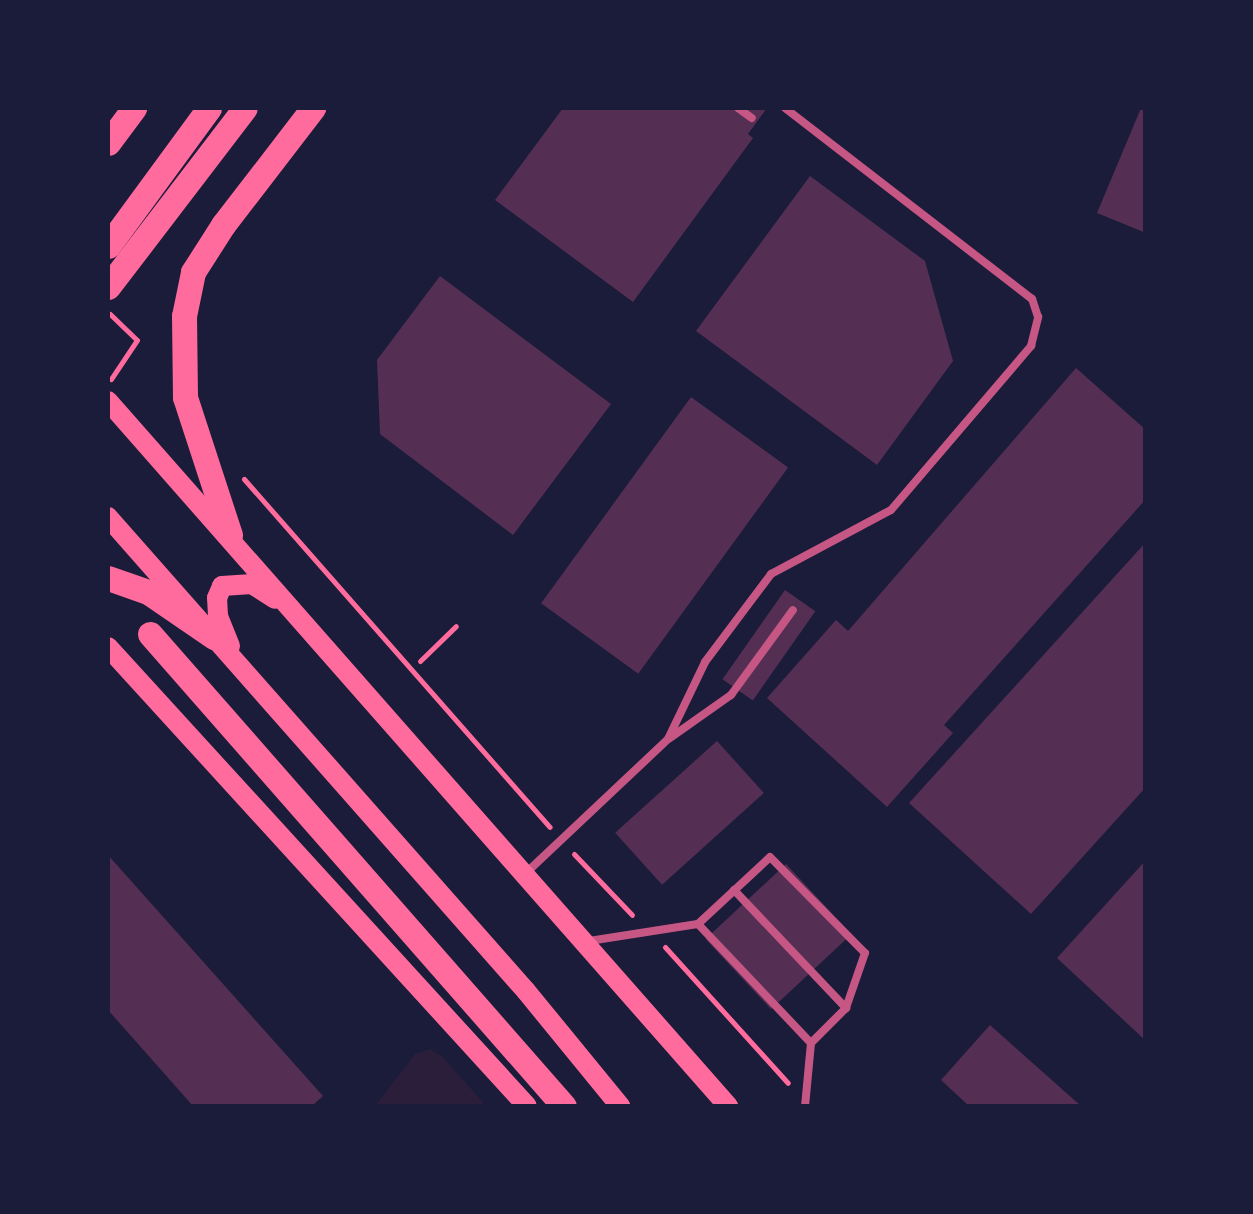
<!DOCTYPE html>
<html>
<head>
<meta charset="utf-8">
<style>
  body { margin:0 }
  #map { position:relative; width:1253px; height:1214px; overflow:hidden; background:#1b1b3a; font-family:Jost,sans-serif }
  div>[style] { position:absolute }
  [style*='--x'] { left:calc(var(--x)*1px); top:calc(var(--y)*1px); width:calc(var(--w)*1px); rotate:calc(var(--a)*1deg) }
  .green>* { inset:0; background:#2a1e3b }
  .building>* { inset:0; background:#542f53; transform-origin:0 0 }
  .path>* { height:5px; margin:-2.5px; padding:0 2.5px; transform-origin:2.5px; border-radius:2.5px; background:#ff6b9d }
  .service>* { height:8px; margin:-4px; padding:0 4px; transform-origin:4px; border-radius:4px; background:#c65784 }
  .secondary>* { height:20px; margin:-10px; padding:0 10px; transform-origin:10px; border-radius:10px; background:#ff6b9d }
  .primary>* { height:25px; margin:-12.5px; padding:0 12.5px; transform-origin:12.5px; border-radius:12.5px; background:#ff6b9d }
  .trunk>* { height:25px; margin:-12.5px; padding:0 12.5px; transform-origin:12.5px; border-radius:12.5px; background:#ff6b9d }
  span { translate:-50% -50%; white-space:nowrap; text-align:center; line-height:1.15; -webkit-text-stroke:8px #1b1b3a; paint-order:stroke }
  .frame { position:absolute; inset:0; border:110px solid #1b1b3a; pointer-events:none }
</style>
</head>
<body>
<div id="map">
  <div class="green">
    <div style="clip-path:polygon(430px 1049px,443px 1057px,486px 1106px,375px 1106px,415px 1054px)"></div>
  </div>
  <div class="building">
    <div style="clip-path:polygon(563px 108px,767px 108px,748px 134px,753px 138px,633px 302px,495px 200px)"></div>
    <div style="clip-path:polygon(1141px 108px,1146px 108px,1146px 233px,1097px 213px)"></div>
    <div style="clip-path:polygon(810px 176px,925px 261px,953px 361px,877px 465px,696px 331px)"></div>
    <div style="clip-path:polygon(440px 276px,611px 404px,513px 535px,380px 434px,377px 360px)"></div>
    <div style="clip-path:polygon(1076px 368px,1146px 430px,1146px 499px,944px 725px,953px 733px,887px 807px,767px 698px,836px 620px,848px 631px)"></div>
    <div style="left:691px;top:397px;width:120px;height:255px;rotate:36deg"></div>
    <div style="clip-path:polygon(1146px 542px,1146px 787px,1031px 914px,909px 803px)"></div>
    <div style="left:785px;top:590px;width:37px;height:109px;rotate:35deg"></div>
    <div style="left:717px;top:741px;width:70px;height:137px;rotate:48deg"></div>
    <div style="clip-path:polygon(108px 855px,323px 1096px,312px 1106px,193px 1106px,108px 1010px)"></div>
    <div style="clip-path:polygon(1146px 860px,1146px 1041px,1057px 958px)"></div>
    <div style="left:786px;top:864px;width:96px;height:110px;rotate:47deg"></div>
    <div style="clip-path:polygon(990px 1025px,1081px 1106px,969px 1106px,941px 1080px)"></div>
  </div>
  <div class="path">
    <div style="--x:110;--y:314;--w:37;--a:44"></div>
    <div style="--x:137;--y:340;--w:47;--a:123.7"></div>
    <div style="--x:244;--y:479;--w:463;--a:48.7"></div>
    <div style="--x:420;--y:661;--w:50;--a:-44.2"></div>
    <div style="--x:574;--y:854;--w:84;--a:46.4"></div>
    <div style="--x:665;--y:947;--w:183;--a:47.9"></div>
  </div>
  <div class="service">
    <div style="--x:738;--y:108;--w:17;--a:36"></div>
    <div style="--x:670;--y:738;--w:75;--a:-35.2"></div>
    <div style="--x:731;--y:695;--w:105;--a:-53.9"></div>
    <div style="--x:527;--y:872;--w:194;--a:-43.3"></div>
    <div style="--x:668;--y:739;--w:85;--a:-64.3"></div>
    <div style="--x:705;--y:662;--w:110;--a:-53.1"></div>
    <div style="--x:771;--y:574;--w:136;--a:-28.1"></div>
    <div style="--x:891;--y:510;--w:216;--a:-49.5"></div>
    <div style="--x:1031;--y:346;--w:30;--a:-76"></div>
    <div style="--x:1038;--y:317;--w:19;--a:-108"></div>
    <div style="--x:1032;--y:299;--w:312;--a:-142.3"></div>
    <div style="--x:734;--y:890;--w:163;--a:46.5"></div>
    <div style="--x:698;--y:924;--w:164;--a:46.5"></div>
    <div style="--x:589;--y:941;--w:110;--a:-8.9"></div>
    <div style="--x:698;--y:924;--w:98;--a:-42.9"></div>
    <div style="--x:770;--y:857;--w:135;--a:45.3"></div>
    <div style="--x:865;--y:953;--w:58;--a:109.1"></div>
    <div style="--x:846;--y:1008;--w:49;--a:135"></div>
    <div style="--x:811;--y:1043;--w:63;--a:95.4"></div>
  </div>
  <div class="secondary">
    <div style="--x:108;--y:401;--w:939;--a:48.67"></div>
    <div style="--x:108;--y:517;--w:632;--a:48.59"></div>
    <div style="--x:526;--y:991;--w:149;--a:50.7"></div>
    <div style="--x:230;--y:646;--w:32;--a:-112"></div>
    <div style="--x:218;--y:616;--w:18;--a:-93"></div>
    <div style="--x:217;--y:598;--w:13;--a:-67"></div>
    <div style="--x:222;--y:586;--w:30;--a:-4"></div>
    <div style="--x:252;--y:584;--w:27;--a:33"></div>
    <div style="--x:108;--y:647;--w:621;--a:47.61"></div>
  </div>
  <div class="primary">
    <div style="--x:108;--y:287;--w:225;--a:-52.6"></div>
    <div style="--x:230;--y:535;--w:145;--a:-108.1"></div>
    <div style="--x:185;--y:397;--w:81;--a:-90.7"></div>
    <div style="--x:184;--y:316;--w:45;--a:-78.4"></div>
    <div style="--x:193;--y:272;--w:56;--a:-57.4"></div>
    <div style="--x:223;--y:225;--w:148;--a:-52.4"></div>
    <div style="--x:150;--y:634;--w:628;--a:48.75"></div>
  </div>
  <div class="trunk">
    <div style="--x:108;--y:143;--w:44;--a:-53.4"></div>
    <div style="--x:108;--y:246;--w:171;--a:-53.8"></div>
    <div style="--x:108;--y:578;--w:42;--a:19.3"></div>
    <div style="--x:148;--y:592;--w:80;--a:34.3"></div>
  </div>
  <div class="frame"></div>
</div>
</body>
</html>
